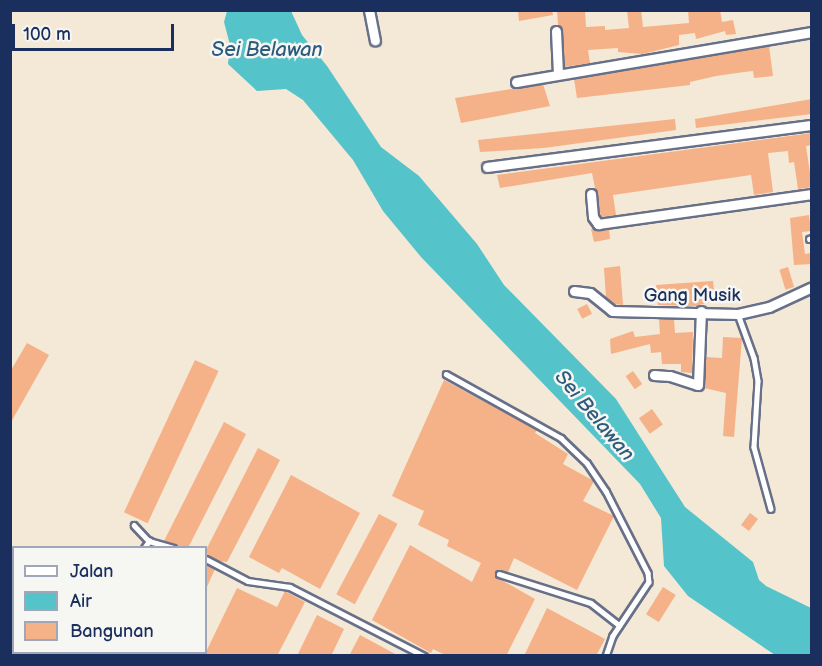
<!DOCTYPE html>
<html>
<head>
<meta charset="utf-8">
<style>
  body { margin:0 }
  #map { position:relative; width:822px; height:666px; overflow:hidden; background:#f4e8d6; font-family:"Balsamiq Sans",sans-serif }
  div>[style] { position:absolute }
  [style*='--x'] { left:calc(var(--x)*1px); top:calc(var(--y)*1px); width:calc(var(--w)*1px); rotate:calc(var(--a)*1deg) }
  .water>* { inset:0; background:#55c3ca }
  .building>* { inset:0; background:#f5b188; transform-origin:0 0 }
  .roads { filter:drop-shadow(2px 0 #677088) drop-shadow(-2px 0 #677088) drop-shadow(0 2px #677088) drop-shadow(0 -2px #677088) }
  .service>* { height:4.5px; margin:-2.25px; padding:0 2.25px; transform-origin:2.25px; border-radius:2.25px; background:#fff }
  .minor>* { height:9px; margin:-4.5px; padding:0 4.5px; transform-origin:4.5px; border-radius:4.5px; background:#fff }
  span { translate:-50% -50%; white-space:nowrap; text-align:center; line-height:1.15; -webkit-text-stroke:5px #f6f6f2; paint-order:stroke }
  .street-label { font-size:18px; color:#1b2f5e }
  .water-label { font-size:20px; color:#2c5b7e; font-style:italic }
  .frame { position:absolute; inset:0; border:12px solid #1b2f5e; pointer-events:none }
  .legend { position:absolute; left:12px; top:546px; width:195px; height:108px; box-sizing:border-box; background:#f6f6f2; border:2px solid #9ea6b7; margin:0; padding:8px 10px; list-style:none; font-size:18px; color:#1b2f5e }
  .legend li { display:flex; align-items:center; gap:12px; height:30px }
  .legend b { width:30px; border:2px solid #9ea6b7 }
  .scale { position:absolute; left:12px; top:24px; width:162px; height:27px; box-sizing:border-box; border:3px solid #1b2f5e; border-top:0; padding-left:8px; font-size:18px; line-height:21px; white-space:nowrap; color:#1b2f5e; -webkit-text-stroke:4px #f6f6f2; paint-order:stroke }
</style>
</head>
<body>
<div id="map">
  <div class="water">
    <div style="clip-path:polygon(227px 11px,291px 11px,302px 35px,327px 66px,381px 147px,419px 176px,477px 244px,504px 285px,616px 399px,685px 507px,753px 562px,759px 580px,766px 586px,811px 608px,811px 655px,775px 655px,688px 596px,664px 566px,661px 518px,640px 484px,421px 257px,383px 211px,353px 160px,303px 100px,286px 89px,257px 91px,228px 64px,230px 45px,224px 22px)"></div>
  </div>
  <div class="building">
    <div style="clip-path:polygon(518px 10px,552px 10px,553px 15px,519px 21px)"></div>
    <div style="clip-path:polygon(557px 10px,585px 10px,586px 27px,605px 26px,605px 30px,629px 28px,627px 10px,641px 10px,643px 27px,689px 23px,688px 10px,720px 10px,722px 22px,733px 20px,736px 34px,726px 35px,725px 31px,696px 39px,695px 33px,679px 35px,679px 45px,643px 54px,618px 52px,618px 48px,588px 50px,590px 63px,564px 67px,563px 31px,558px 25px)"></div>
    <div style="clip-path:polygon(769px 46px,773px 76px,754px 78px,753px 71px,744px 72px,716px 76px,690px 82px,690px 85px,577px 98px,574px 79px)"></div>
    <div style="clip-path:polygon(543px 84px,550px 106px,461px 123px,455px 98px)"></div>
    <div style="clip-path:polygon(812px 99px,812px 114px,696px 128px,695px 119px)"></div>
    <div style="clip-path:polygon(675px 119px,676px 130px,544px 148px,480px 152px,478px 140px)"></div>
    <div style="clip-path:polygon(812px 133px,812px 145px,806px 146px,812px 187px,798px 189px,794px 162px,789px 163px,788px 151px,768px 153px,773px 192px,754px 195px,751px 175px,613px 195px,616px 215px,601px 217px,592px 173px,500px 188px,497px 175px)"></div>
    <div style="clip-path:polygon(809px 215px,811px 231px,802px 232px,805px 254px,812px 253px,812px 264px,794px 265px,790px 218px)"></div>
    <div style="clip-path:polygon(591px 229px,609px 229px,610px 239px,594px 242px)"></div>
    <div style="clip-path:polygon(620px 266px,623px 305px,614px 304px,606px 298px,604px 268px)"></div>
    <div style="left:788px;top:267px;width:21px;height:9px;rotate:73deg"></div>
    <div style="clip-path:polygon(713px 281px,715px 299px,710px 302px,696px 306px,658px 305px,656px 285px)"></div>
    <div style="left:587px;top:304px;width:11px;height:11px;rotate:63deg"></div>
    <div style="clip-path:polygon(659px 319px,674px 319px,675px 333px,693px 332px,692px 373px,681px 372px,681px 364px,662px 364px,661px 352px,651px 353px,650px 344px,611px 354px,610px 339px,633px 331px,635px 337px,660px 334px)"></div>
    <div style="clip-path:polygon(723px 337px,742px 338px,734px 437px,723px 436px,726px 393px,704px 388px,706px 357px,722px 358px)"></div>
    <div style="clip-path:polygon(27px 343px,49px 355px,10px 424px,10px 372px)"></div>
    <div style="left:195px;top:360px;width:26px;height:168px;rotate:25deg"></div>
    <div style="left:633px;top:371px;width:16px;height:9px;rotate:55deg"></div>
    <div style="clip-path:polygon(444px 380px,537px 430px,535px 433px,568px 454px,563px 464px,594px 481px,583px 501px,614px 516px,577px 590px,514px 558px,508px 572px,496px 571px,496px 577px,535px 599px,506px 656px,447px 656px,433px 649px,431px 653px,372px 620px,410px 545px,472px 582px,481px 563px,447px 546px,449px 540px,418px 525px,424px 511px,392px 496px)"></div>
    <div style="left:652px;top:409px;width:19px;height:16px;rotate:55deg"></div>
    <div style="clip-path:polygon(224px 422px,246px 434px,188px 548px,177px 548px,164px 541px)"></div>
    <div style="clip-path:polygon(258px 448px,280px 460px,227px 562px,219px 561px,206px 555px,206px 550px)"></div>
    <div style="clip-path:polygon(291px 475px,360px 513px,320px 589px,282px 568px,279px 573px,249px 557px)"></div>
    <div style="left:750px;top:513px;width:10px;height:15px;rotate:37deg"></div>
    <div style="left:379px;top:514px;width:21px;height:91px;rotate:28deg"></div>
    <div style="clip-path:polygon(206px 564px,215px 569px,206px 589px)"></div>
    <div style="left:663px;top:587px;width:15px;height:32px;rotate:32deg"></div>
    <div style="clip-path:polygon(237px 588px,277px 607px,285px 591px,305px 602px,277px 656px,204px 656px)"></div>
    <div style="clip-path:polygon(547px 608px,605px 639px,596px 656px,524px 656px)"></div>
    <div style="clip-path:polygon(317px 615px,344px 629px,331px 656px,297px 656px)"></div>
    <div style="clip-path:polygon(360px 635px,399px 656px,349px 656px)"></div>
  </div>
  <div class="roads">
    <div class="service">
      <div style="--x:809;--y:239;--w:3;--a:-18"></div>
      <div style="--x:738;--y:314;--w:47;--a:70"></div>
      <div style="--x:754;--y:358;--w:23;--a:80"></div>
      <div style="--x:758;--y:381;--w:66;--a:93.5"></div>
      <div style="--x:754;--y:447;--w:64;--a:74.7"></div>
      <div style="--x:446;--y:374;--w:132;--a:29.1"></div>
      <div style="--x:561;--y:438;--w:36;--a:44"></div>
      <div style="--x:587;--y:463;--w:34;--a:56"></div>
      <div style="--x:606;--y:491;--w:92;--a:62.9"></div>
      <div style="--x:648;--y:573;--w:9;--a:84"></div>
      <div style="--x:649;--y:582;--w:65;--a:123.7"></div>
      <div style="--x:613;--y:636;--w:21;--a:109"></div>
      <div style="--x:134;--y:525;--w:22;--a:47"></div>
      <div style="--x:144;--y:548;--w:9;--a:-54"></div>
      <div style="--x:149;--y:541;--w:25;--a:16"></div>
      <div style="--x:206;--y:559;--w:47;--a:27.6"></div>
      <div style="--x:248;--y:581;--w:42;--a:8.1"></div>
      <div style="--x:290;--y:587;--w:151;--a:27.2"></div>
      <div style="--x:499;--y:574;--w:96;--a:17.5"></div>
      <div style="--x:591;--y:603;--w:36;--a:38"></div>
      <div style="--x:10;--y:581;--w:4;--a:27"></div>
      <div style="--x:32;--y:656;--w:4;--a:-76"></div>
    </div>
    <div class="minor">
      <div style="--x:369;--y:10;--w:31;--a:79"></div>
      <div style="--x:556;--y:31;--w:42;--a:87.3"></div>
      <div style="--x:516;--y:82;--w:300;--a:-9.6"></div>
      <div style="--x:487;--y:167;--w:328;--a:-7.4"></div>
      <div style="--x:591;--y:194;--w:23;--a:85"></div>
      <div style="--x:593;--y:217;--w:9;--a:54"></div>
      <div style="--x:598;--y:224;--w:216;--a:-8"></div>
      <div style="--x:574;--y:291;--w:16;--a:7"></div>
      <div style="--x:590;--y:293;--w:28;--a:39"></div>
      <div style="--x:612;--y:311;--w:126;--a:1.4"></div>
      <div style="--x:738;--y:314;--w:32;--a:-13"></div>
      <div style="--x:769;--y:307;--w:47;--a:-24.9"></div>
      <div style="--x:654;--y:375;--w:16;--a:4"></div>
      <div style="--x:670;--y:376;--w:29;--a:18"></div>
      <div style="--x:698;--y:385;--w:74;--a:-87.7"></div>
    </div>
  </div>
  <div class="street-label">
    <span style="left:692px;top:296px">Gang Musik</span>
  </div>
  <div class="water-label">
    <span style="left:267px;top:50px">Sei Belawan</span>
    <span style="left:594px;top:416px;rotate:50deg">Sei Belawan</span>
  </div>
  <div class="frame"></div>
  <ul class="legend">
  <li><b style="height:8px;background:#fff"></b>Jalan</li>
  <li><b style="height:16px;background:#55c3ca"></b>Air</li>
  <li><b style="height:16px;background:#f5b188"></b>Bangunan</li>
  </ul>
  <div class="scale">100 m</div>
</div>
</body>
</html>
